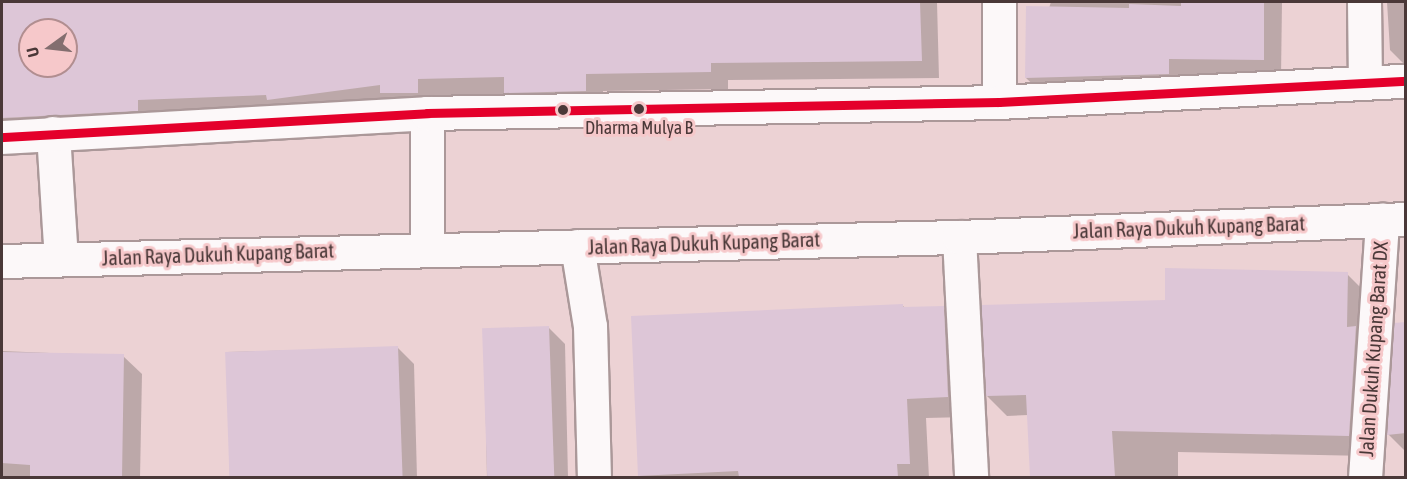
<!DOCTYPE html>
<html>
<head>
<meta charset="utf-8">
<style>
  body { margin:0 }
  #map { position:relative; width:1407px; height:479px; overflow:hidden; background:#ecd2d4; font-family:"Asap Condensed",sans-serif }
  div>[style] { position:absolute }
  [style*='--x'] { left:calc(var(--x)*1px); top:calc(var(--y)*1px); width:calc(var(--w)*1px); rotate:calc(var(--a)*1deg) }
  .shadow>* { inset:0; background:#0003 }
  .building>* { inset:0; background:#ddc6d7; transform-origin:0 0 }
  .roads { filter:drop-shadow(2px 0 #ab9899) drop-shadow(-2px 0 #ab9899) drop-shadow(0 2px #ab9899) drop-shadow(0 -2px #ab9899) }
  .street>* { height:33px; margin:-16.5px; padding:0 16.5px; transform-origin:16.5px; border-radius:16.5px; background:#fcf8f9 }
  .secondary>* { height:33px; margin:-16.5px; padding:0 16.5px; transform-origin:16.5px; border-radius:16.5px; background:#fcf8f9 }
  .bus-1>* { height:9px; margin:-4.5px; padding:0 4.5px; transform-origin:4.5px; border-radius:4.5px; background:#e4002b }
  .dots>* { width:16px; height:16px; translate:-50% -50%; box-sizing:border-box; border:3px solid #f6c8ca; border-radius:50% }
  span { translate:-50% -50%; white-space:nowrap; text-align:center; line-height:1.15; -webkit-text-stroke:6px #f6c8ca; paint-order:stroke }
  .bus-label { font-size:18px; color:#4a3838 }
  .street-label { font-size:20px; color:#4a3838 }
  .frame { position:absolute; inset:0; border:3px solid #4a3838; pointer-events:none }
  .north { position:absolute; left:18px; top:18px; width:60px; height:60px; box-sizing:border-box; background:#f6c8ca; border:2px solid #b18e90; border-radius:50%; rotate:255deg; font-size:16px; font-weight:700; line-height:24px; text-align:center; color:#4a3838 }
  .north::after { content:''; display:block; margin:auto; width:21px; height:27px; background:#836e6f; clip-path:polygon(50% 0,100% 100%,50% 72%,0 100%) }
</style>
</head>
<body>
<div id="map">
  <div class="shadow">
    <div style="clip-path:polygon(evenodd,2px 2px,937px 2px,939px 78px,728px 80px,728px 89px,603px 91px,603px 108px,523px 110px,508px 94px,435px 96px,435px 110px,2px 139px,2px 2px,30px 30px,66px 30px,66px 66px,30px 66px,30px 30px)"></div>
    <div style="clip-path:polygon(1051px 2px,1282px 2px,1281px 77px,1044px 95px,1026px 78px)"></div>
    <div style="clip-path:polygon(1387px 2px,1406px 2px,1406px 66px,1390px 50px)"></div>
    <div style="clip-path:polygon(1347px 274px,1367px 294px,1368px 456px,1178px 452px,1178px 478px,1032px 478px,1028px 415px,1007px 416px,987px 396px,1166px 302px)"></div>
    <div style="clip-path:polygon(902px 305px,906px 309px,943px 308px,963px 328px,967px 417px,926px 418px,929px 478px,640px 478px,633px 317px)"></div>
    <div style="clip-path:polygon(1406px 324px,1406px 452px,1388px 434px)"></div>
    <div style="clip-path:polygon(549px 328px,565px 344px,568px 478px,487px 478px,484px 329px)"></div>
    <div style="clip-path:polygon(398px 348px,414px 364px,417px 478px,230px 478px,227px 352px)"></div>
    <div style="clip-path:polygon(2px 351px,123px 356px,142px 374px,140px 478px,2px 478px)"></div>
  </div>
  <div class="building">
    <div style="clip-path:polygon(evenodd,2px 2px,920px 2px,922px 61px,711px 63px,711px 72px,586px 74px,586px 91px,504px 93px,504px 77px,418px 79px,418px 93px,380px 93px,380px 85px,267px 100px,266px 95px,138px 100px,138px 111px,2px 118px,2px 2px,30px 30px,66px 30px,66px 66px,30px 66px,30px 30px)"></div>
    <div style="clip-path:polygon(1181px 2px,1264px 2px,1264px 60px,1169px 59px,1169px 74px,1025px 78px,1026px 6px,1129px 8px,1129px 4px,1181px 6px)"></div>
    <div style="clip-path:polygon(1165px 268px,1348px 272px,1347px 327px,1356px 326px,1349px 436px,1112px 431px,1115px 477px,1030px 477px,1026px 395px,986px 396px,981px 305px,1165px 300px)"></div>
    <div style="clip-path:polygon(903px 304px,903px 307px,944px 306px,948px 397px,907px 399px,910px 464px,897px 464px,898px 477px,739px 477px,738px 471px,638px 476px,631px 316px)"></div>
    <div style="clip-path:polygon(1406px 322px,1406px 433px,1387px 435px,1394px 323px)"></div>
    <div style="left:549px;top:326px;width:151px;height:67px;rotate:88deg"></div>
    <div style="left:398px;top:346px;width:131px;height:173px;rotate:88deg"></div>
    <div style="clip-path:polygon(2px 352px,124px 354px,122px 477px,30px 477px,30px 465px,2px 463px)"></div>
  </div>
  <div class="roads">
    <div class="street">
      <div style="--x:999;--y:2;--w:100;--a:90"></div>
      <div style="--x:1364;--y:2;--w:80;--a:89.3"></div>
      <div style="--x:959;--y:237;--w:241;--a:87.1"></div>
      <div style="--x:577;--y:246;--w:81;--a:80.8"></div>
      <div style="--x:590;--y:326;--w:152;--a:88.5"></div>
      <div style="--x:1365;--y:478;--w:259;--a:-86.2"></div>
    </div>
    <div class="secondary">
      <div style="--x:427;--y:113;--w:135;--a:90"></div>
      <div style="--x:53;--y:133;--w:126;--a:86.4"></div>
      <div style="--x:2;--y:137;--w:426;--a:-3.2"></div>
      <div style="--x:427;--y:113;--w:572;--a:-1.1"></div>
      <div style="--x:999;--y:102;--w:408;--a:-3"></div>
      <div style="--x:2;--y:261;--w:957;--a:-1.44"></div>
      <div style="--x:959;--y:237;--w:447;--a:-2.3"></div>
    </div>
  </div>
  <div class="bus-1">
    <div style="--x:2;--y:137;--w:426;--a:-3.2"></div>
    <div style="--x:427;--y:113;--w:572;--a:-1.1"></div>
    <div style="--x:999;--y:102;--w:408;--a:-3"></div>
  </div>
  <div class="dots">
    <div style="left:639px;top:109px;background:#4a3838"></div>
    <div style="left:563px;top:110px;background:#4a3838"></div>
  </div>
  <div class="bus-label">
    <span style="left:639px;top:128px">Dharma Mulya B</span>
  </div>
  <div class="street-label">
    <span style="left:1189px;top:227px;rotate:-2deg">Jalan Raya Dukuh Kupang Barat</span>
    <span style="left:704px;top:243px;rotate:-2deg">Jalan Raya Dukuh Kupang Barat</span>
    <span style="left:218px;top:254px;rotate:-2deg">Jalan Raya Dukuh Kupang Barat</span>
    <span style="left:1373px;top:349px;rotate:-86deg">Jalan Dukuh Kupang Barat DX</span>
  </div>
  <div class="frame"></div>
  <div class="north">U</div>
</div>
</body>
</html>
